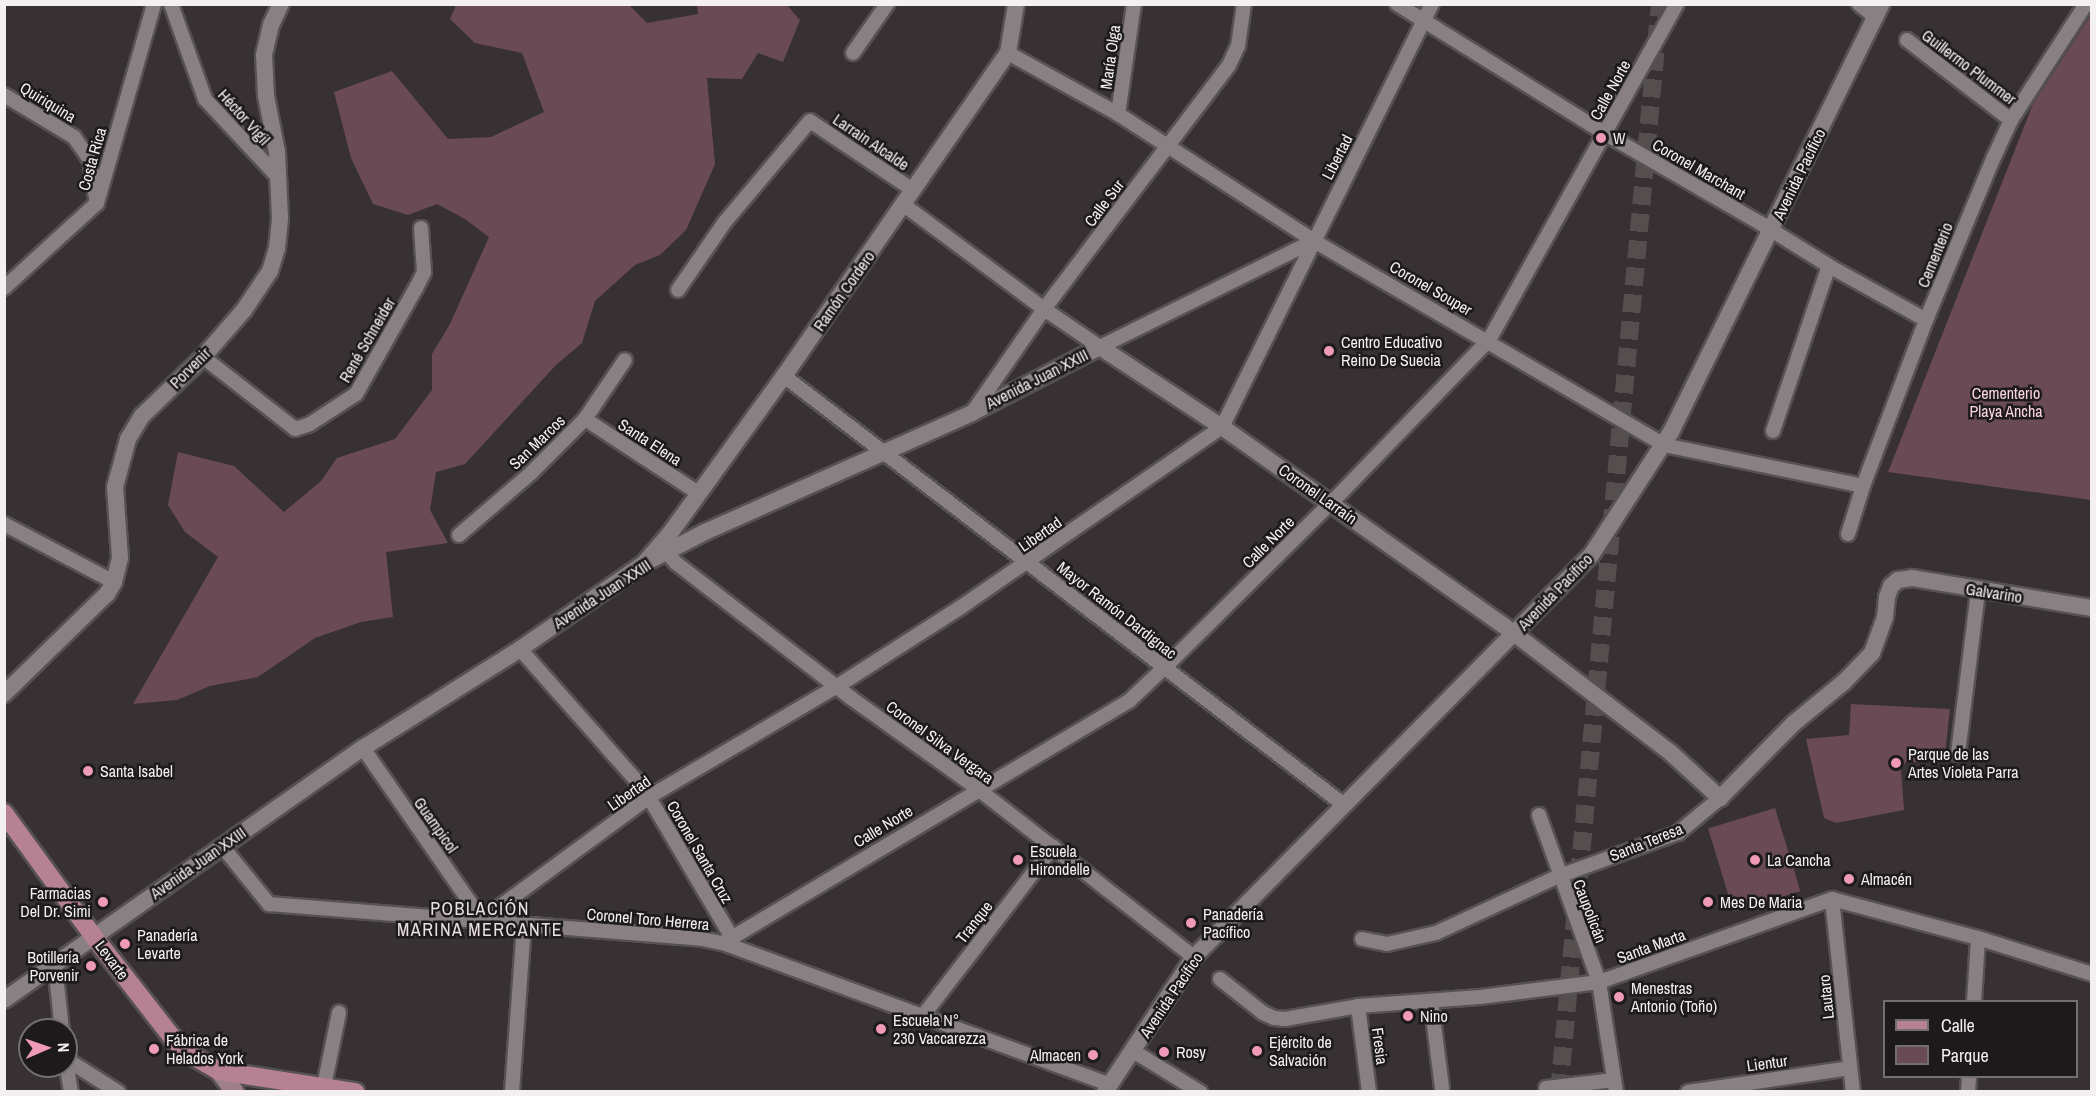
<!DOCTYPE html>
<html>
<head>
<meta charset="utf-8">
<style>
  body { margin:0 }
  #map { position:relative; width:2096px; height:1096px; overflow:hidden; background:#383133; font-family:"Archivo Narrow",sans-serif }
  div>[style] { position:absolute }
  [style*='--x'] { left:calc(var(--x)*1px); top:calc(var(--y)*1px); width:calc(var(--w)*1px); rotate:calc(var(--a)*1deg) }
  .green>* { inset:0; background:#694a55; transform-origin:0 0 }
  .trunk-tunnel>* { height:18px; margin-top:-9px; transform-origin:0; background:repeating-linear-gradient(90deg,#544e4f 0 18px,transparent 0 27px) }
  .roads { filter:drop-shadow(2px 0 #565152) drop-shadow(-2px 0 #565152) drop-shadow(0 2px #565152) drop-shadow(0 -2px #565152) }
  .minor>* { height:14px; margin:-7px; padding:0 7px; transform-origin:7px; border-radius:7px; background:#888082 }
  .tertiary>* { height:16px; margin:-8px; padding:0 8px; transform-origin:8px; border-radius:8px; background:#888082 }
  .secondary>* { height:18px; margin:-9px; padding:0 9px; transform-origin:9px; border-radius:9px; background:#9e808a }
  .primary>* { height:18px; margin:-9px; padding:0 9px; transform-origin:9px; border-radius:9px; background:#b58193 }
  .dots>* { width:16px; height:16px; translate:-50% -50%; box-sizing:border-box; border:3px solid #1d1a1b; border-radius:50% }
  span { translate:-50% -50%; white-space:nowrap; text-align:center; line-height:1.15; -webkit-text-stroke:5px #1d1a1b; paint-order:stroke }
  .street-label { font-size:16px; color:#f4eff0 }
  .poi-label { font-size:16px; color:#f4eff0 }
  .left { translate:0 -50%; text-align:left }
  .right { translate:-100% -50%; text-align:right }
  .park-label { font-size:16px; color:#fad4e0 }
  .neighbourhood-label { font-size:18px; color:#e8dfe2; letter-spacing:1.5px }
  .frame { position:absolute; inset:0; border:6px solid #f4eff0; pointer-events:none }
  .legend { position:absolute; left:1883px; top:1000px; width:195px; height:78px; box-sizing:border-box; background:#1d1a1b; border:2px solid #736f70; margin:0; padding:8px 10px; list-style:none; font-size:18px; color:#f4eff0 }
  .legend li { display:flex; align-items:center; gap:12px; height:30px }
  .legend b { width:30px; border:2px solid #736f70 }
  .north { position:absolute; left:18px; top:1018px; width:60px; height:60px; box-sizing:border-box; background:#1d1a1b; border:2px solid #736f70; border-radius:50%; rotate:88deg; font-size:16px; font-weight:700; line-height:24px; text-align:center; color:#f4eff0 }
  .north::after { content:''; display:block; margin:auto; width:21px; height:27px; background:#ef9ab8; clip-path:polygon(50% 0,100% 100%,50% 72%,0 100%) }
</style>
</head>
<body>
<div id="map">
  <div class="green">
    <div style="clip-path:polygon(456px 5px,629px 5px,647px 23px,698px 14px,697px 5px,786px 4px,800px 20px,783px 62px,758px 53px,742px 79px,707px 78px,715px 164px,686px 230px,660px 255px,635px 265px,595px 301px,582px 343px,556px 365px,465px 464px,436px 472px,430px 510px,448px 543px,386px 552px,393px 617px,361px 622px,315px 638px,258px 677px,210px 686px,177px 700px,133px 704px,218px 557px,185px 532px,168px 505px,178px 452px,234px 466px,284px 512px,321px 481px,337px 458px,395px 439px,432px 390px,432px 354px,450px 324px,489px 237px,465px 219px,437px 204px,408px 215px,373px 204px,351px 158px,334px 92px,392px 71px,448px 139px,491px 137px,544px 112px,522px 53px,475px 43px,450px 19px)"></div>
    <div style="clip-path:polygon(2091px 15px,2091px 500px,1888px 472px,2033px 104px)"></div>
    <div style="clip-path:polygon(1851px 704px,1950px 709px,1944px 762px,1906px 762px,1901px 770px,1904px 810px,1836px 823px,1824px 818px,1806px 739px,1849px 735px)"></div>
    <div style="left:1775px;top:808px;width:87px;height:70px;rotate:73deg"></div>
  </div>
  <div class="trunk-tunnel">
    <div style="--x:1559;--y:1092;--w:1093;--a:-84.7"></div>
  </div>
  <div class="roads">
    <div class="minor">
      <div style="--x:171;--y:4;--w:101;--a:70.3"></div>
      <div style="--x:205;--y:99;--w:107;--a:46.9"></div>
      <div style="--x:1397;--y:4;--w:244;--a:31.9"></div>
      <div style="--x:1604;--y:133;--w:180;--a:30"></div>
      <div style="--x:1760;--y:223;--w:81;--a:31.9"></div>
      <div style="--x:1829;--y:266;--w:111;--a:29.1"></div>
      <div style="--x:1859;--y:4;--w:22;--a:39"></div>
      <div style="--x:1907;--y:40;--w:131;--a:37.6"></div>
      <div style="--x:853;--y:53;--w:60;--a:-55.2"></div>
      <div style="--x:1008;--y:53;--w:126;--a:29"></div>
      <div style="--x:1118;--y:114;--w:234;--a:32.9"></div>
      <div style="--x:1314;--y:241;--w:405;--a:30.2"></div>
      <div style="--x:1664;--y:445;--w:203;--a:11.6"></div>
      <div style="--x:4;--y:95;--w:82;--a:31"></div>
      <div style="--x:74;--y:137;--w:28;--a:55"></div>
      <div style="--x:90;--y:160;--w:38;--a:81"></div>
      <div style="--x:1118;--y:114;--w:111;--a:-81.7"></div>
      <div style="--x:904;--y:205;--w:174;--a:36.6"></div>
      <div style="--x:1044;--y:309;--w:68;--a:34.2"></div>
      <div style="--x:1100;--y:347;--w:239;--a:-26.4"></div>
      <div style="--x:4;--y:288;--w:126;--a:-42.4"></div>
      <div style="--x:97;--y:203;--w:207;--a:-74"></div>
      <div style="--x:678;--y:290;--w:81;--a:-55.5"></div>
      <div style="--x:724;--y:223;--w:133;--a:-49.9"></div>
      <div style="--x:810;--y:121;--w:124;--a:33.8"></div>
      <div style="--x:203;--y:357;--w:117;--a:38"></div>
      <div style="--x:295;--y:429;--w:16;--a:-18"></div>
      <div style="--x:310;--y:424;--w:55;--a:-33.1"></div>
      <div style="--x:356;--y:394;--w:122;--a:-60.5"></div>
      <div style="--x:416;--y:288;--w:18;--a:-63"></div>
      <div style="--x:424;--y:272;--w:44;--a:-93.9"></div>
      <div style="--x:784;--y:376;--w:705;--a:37.45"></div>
      <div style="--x:972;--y:413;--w:126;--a:-55.3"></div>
      <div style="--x:1044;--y:309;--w:306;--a:-52.8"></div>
      <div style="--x:1229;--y:65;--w:21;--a:-65"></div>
      <div style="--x:1238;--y:46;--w:42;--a:-81.9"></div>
      <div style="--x:585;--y:419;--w:135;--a:33.2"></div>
      <div style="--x:1773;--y:431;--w:174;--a:-71.3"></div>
      <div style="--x:4;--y:524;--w:124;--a:27.8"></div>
      <div style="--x:1848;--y:534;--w:50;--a:-72.6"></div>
      <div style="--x:1863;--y:486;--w:178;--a:-69.2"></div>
      <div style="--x:1926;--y:320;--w:177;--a:-67.4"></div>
      <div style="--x:1994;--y:157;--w:41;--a:-65.3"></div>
      <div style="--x:2011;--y:120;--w:138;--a:-57.1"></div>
      <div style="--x:459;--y:535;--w:95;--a:-40.7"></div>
      <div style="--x:531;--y:473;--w:76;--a:-45"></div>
      <div style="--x:585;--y:419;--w:71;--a:-55.9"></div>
      <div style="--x:667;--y:553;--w:13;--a:48"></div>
      <div style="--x:676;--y:563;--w:221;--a:37.6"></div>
      <div style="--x:851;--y:698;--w:156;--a:35.6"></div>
      <div style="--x:978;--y:789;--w:274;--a:37.9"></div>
      <div style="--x:520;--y:649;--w:187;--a:48.5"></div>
      <div style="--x:644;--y:789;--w:173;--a:59.4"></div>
      <div style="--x:363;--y:748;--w:209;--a:55.3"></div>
      <div style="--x:1958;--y:754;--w:164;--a:-83"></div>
      <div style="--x:1539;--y:815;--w:177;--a:70.2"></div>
      <div style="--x:1599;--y:982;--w:111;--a:81.2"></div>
      <div style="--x:222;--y:846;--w:75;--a:51"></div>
      <div style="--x:269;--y:904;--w:434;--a:4.6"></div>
      <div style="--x:702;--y:939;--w:21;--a:11"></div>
      <div style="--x:723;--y:943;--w:412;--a:20.1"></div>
      <div style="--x:1832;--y:899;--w:194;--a:83.8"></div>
      <div style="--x:479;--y:922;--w:211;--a:-36.3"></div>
      <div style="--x:649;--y:797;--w:217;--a:-30.5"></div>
      <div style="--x:836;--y:687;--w:148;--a:-32.6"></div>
      <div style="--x:961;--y:607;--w:317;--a:-34.6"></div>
      <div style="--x:1222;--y:427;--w:472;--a:-63.6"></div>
      <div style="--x:1362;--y:939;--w:25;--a:11"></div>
      <div style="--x:1387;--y:944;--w:50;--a:-12.7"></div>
      <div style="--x:1436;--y:933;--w:136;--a:-24.9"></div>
      <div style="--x:1559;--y:876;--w:127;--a:-19.9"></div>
      <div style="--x:1678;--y:833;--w:55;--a:-39.8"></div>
      <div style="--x:723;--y:943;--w:474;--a:-30.8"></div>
      <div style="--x:1130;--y:700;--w:47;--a:-43.3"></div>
      <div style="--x:1164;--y:668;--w:235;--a:-44.7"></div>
      <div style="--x:1331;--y:503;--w:227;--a:-45.9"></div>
      <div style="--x:1489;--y:340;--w:385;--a:-60.8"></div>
      <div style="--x:55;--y:965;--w:65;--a:83.9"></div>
      <div style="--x:1220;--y:979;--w:55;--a:38.3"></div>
      <div style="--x:1263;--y:1013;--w:12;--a:24"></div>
      <div style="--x:1274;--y:1018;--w:11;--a:5"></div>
      <div style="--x:1285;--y:1019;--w:74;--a:-10.1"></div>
      <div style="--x:1358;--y:1006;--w:122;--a:-4.2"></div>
      <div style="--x:1480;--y:997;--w:120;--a:-7.2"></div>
      <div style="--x:1599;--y:982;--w:247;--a:-19.6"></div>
      <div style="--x:1832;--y:899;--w:151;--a:15"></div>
      <div style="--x:1978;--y:938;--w:120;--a:17.5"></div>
      <div style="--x:1431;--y:1001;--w:88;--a:82.8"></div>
      <div style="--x:1974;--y:1002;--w:64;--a:-86.4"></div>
      <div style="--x:1358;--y:1006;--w:87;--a:82.7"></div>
      <div style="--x:922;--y:1017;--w:215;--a:-52.4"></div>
      <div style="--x:1133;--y:1051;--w:79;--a:31.5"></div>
      <div style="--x:66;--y:1059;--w:62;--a:32.4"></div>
      <div style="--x:66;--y:1061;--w:31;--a:81"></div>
      <div style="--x:324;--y:1086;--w:75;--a:-78.4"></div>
      <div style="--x:1546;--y:1088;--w:68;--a:-6.7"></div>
      <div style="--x:512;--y:1092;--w:166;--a:-85.9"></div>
      <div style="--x:1688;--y:1092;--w:164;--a:-8.4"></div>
      <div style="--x:1968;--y:1092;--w:16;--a:-86"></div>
    </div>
    <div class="tertiary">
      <div style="--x:646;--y:561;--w:38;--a:-49"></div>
      <div style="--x:671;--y:532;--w:193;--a:-54.1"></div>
      <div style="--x:784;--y:376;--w:393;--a:-55.3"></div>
      <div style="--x:1008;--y:53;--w:50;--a:-80.7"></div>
      <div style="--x:4;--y:694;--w:144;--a:-44.2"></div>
      <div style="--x:107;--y:594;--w:14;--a:-60"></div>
      <div style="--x:114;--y:582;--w:25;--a:-76"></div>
      <div style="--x:120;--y:558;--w:71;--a:-94"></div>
      <div style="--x:115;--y:487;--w:50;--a:-74.8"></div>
      <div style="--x:128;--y:439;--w:27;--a:-59"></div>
      <div style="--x:142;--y:416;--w:85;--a:-44"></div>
      <div style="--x:203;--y:357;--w:62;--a:-48.9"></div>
      <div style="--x:244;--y:310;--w:47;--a:-56.3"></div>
      <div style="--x:270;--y:271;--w:24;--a:-73"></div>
      <div style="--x:277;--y:248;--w:30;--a:-84"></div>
      <div style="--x:280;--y:218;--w:66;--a:-92.6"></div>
      <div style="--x:277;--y:152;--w:57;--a:-101.1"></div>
      <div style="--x:266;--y:96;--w:41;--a:-92.8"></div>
      <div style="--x:264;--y:55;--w:31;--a:-77"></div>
      <div style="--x:271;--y:25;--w:23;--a:-65"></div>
      <div style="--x:4;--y:1000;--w:439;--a:-35.1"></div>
      <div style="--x:363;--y:748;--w:186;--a:-32.2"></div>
      <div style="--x:520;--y:649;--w:150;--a:-34.6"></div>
      <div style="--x:643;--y:564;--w:70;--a:-27.3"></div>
      <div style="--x:705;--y:532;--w:292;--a:-24"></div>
      <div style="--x:972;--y:413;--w:144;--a:-27.3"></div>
      <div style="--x:1100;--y:347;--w:146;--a:33.3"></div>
      <div style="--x:1222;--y:427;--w:344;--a:35.2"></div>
      <div style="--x:1503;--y:625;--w:211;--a:37.3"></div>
      <div style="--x:1671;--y:753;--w:67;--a:42.6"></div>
      <div style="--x:1720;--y:798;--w:105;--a:-45.4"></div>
      <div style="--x:1794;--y:723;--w:65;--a:-39.4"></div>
      <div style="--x:1844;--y:682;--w:40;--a:-46"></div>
      <div style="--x:1872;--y:653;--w:38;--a:-70"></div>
      <div style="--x:1885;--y:617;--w:20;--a:-84"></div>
      <div style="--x:1887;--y:597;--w:12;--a:-70"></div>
      <div style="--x:1891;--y:586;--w:9;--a:-41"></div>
      <div style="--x:1898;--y:580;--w:14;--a:-8"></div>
      <div style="--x:1912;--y:578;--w:182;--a:9.5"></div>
      <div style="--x:1105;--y:1092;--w:162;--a:-56.6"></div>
      <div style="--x:1194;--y:957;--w:566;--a:-45.36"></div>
      <div style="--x:1592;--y:554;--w:145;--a:-57.1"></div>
      <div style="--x:1671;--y:432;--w:477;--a:-63.8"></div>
    </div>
    <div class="secondary">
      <div style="--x:219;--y:1071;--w:26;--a:53"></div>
    </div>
    <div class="primary">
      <div style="--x:4;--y:813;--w:153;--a:54"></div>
      <div style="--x:94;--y:937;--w:125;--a:52.1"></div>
      <div style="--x:171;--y:1036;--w:22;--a:47"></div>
      <div style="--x:186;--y:1052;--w:38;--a:30"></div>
      <div style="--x:219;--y:1071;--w:138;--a:8.8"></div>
    </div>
  </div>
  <div class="dots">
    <div style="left:1601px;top:138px;background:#ef9ab8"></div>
    <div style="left:1329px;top:351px;background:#ef9ab8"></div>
    <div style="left:1896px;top:763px;background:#ef9ab8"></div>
    <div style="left:88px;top:771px;background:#ef9ab8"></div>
    <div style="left:1018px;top:860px;background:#ef9ab8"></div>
    <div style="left:1755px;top:860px;background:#ef9ab8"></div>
    <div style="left:1849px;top:879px;background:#ef9ab8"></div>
    <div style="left:103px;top:902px;background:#ef9ab8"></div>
    <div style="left:1708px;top:902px;background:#ef9ab8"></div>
    <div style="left:1191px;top:923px;background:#ef9ab8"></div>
    <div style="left:125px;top:944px;background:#ef9ab8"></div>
    <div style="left:91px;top:966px;background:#ef9ab8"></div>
    <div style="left:1619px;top:997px;background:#ef9ab8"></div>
    <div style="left:1408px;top:1016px;background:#ef9ab8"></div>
    <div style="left:881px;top:1029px;background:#ef9ab8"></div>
    <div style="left:154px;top:1049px;background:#ef9ab8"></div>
    <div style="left:1257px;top:1051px;background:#ef9ab8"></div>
    <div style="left:1164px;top:1052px;background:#ef9ab8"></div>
    <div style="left:1093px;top:1055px;background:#ef9ab8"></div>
  </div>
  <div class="street-label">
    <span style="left:1110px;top:57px;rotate:-82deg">María Olga</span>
    <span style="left:1969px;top:67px;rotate:37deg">Guillermo Plummer</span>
    <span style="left:1610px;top:90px;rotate:-61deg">Calle Norte</span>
    <span style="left:48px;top:102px;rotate:31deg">Quiriquina</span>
    <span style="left:244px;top:117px;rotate:48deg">Héctor Vigil</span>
    <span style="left:871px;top:142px;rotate:34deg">Larrain Alcalde</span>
    <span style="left:1337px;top:157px;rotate:-63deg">Libertad</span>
    <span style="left:92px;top:159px;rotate:-74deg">Costa Rica</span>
    <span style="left:1699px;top:169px;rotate:30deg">Coronel Marchant</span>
    <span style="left:1799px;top:174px;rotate:-64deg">Avenida Pacífico</span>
    <span style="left:1104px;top:203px;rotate:-53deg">Calle Sur</span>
    <span style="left:1935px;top:255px;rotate:-68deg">Cementerio</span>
    <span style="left:1431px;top:288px;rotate:30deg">Coronel Souper</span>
    <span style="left:844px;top:291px;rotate:-55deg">Ramón Cordero</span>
    <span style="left:367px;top:340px;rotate:-60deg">René Schneider</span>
    <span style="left:190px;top:368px;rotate:-45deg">Porvenir</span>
    <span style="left:1037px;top:379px;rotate:-27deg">Avenida Juan XXIII</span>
    <span style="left:537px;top:442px;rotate:-44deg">San Marcos</span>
    <span style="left:650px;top:442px;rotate:33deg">Santa Elena</span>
    <span style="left:1318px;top:494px;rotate:35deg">Coronel Larraín</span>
    <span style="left:1040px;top:534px;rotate:-35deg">Libertad</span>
    <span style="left:1268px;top:542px;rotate:-45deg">Calle Norte</span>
    <span style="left:1555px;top:592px;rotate:-46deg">Avenida Pacífico</span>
    <span style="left:1994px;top:593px;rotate:9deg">Galvarino</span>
    <span style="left:602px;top:594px;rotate:-33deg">Avenida Juan XXIII</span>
    <span style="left:1117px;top:610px;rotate:38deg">Mayor Ramón Dardignac</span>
    <span style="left:940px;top:742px;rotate:36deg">Coronel Silva Vergara</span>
    <span style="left:629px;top:793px;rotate:-35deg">Libertad</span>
    <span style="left:436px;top:825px;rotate:55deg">Guampicol</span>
    <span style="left:883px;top:826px;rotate:-31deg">Calle Norte</span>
    <span style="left:1646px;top:842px;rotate:-22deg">Santa Teresa</span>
    <span style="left:700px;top:852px;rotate:60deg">Coronel Santa Cruz</span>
    <span style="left:198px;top:863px;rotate:-35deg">Avenida Juan XXIII</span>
    <span style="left:1590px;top:911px;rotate:69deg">Caupolicán</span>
    <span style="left:648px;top:919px;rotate:5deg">Coronel Toro Herrera</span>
    <span style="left:974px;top:922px;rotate:-52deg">Tranque</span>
    <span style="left:1651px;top:946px;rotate:-20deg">Santa Marta</span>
    <span style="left:112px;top:960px;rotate:53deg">Levarte</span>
    <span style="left:1171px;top:995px;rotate:-56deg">Avenida Pacífico</span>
    <span style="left:1826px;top:997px;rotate:-96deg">Lautaro</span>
    <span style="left:1380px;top:1046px;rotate:82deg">Fresia</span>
    <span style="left:1767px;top:1063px;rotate:-8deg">Lientur</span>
  </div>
  <div class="poi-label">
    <span class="left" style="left:1613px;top:138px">W</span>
    <span class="left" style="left:1341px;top:351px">Centro Educativo<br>Reino De Suecia</span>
    <span class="left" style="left:1908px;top:763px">Parque de las<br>Artes Violeta Parra</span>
    <span class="left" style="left:100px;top:771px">Santa Isabel</span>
    <span class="left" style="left:1030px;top:860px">Escuela<br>Hirondelle</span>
    <span class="left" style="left:1767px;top:860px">La Cancha</span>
    <span class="left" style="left:1861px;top:879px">Almacén</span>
    <span class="right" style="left:91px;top:902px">Farmacias<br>Del Dr. Simi</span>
    <span class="left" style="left:1720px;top:902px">Mes De Maria</span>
    <span class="left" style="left:1203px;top:923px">Panadería<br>Pacífico</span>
    <span class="left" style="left:137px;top:944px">Panadería<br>Levarte</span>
    <span class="right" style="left:79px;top:966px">Botillería<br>Porvenir</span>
    <span class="left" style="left:1631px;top:997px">Menestras<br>Antonio (Toño)</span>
    <span class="left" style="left:1420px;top:1016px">Nino</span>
    <span class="left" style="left:893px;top:1029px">Escuela N°<br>230 Vaccarezza</span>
    <span class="left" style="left:166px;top:1049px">Fábrica de<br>Helados York</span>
    <span class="left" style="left:1269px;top:1051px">Ejército de<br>Salvación</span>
    <span class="left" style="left:1176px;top:1052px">Rosy</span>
    <span class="right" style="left:1081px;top:1055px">Almacen</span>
  </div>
  <div class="park-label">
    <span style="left:2006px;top:402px">Cementerio<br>Playa Ancha</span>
  </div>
  <div class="neighbourhood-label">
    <span style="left:480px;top:920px">POBLACIÓN<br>MARINA MERCANTE</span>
  </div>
  <div class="frame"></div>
  <ul class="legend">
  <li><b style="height:8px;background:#b58193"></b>Calle</li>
  <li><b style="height:16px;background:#694a55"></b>Parque</li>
  </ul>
  <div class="north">N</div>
</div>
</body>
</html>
